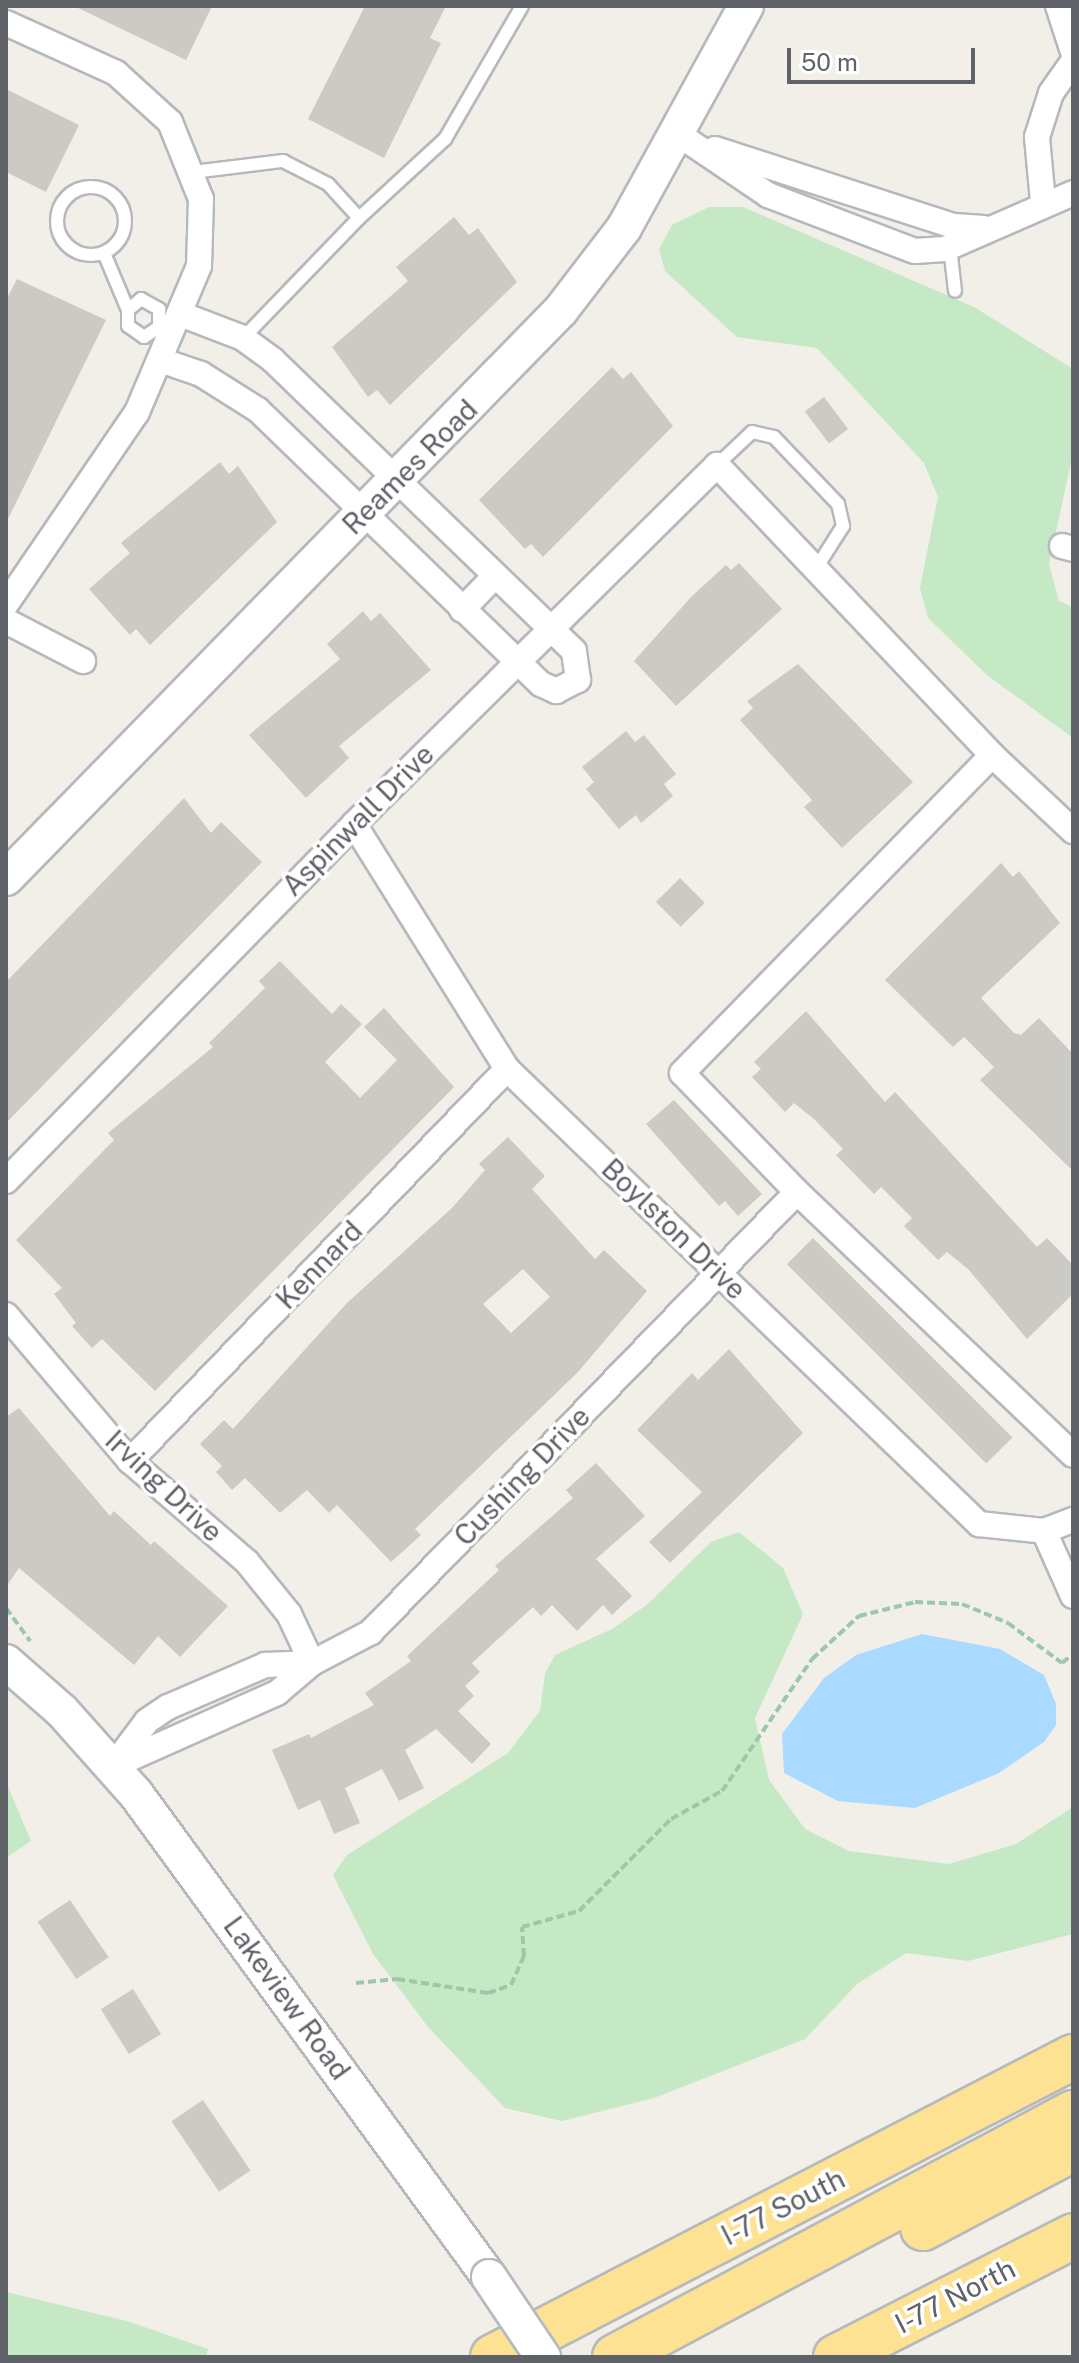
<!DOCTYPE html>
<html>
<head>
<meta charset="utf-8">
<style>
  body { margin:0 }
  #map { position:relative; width:1079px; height:2363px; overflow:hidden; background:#f1efe8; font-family:"Public Sans",sans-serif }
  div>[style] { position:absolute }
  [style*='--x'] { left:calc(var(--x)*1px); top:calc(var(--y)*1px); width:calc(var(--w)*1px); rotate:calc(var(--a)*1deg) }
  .green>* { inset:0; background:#c5e8c5 }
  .water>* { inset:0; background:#aadaff }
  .building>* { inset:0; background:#cccac5; transform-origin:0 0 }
  .path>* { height:4px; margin-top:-2px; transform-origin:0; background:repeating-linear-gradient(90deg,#9cc7a9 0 8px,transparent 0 12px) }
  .roads { filter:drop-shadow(2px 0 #b5b8bc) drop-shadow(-2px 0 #b5b8bc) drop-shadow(0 2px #b5b8bc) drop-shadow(0 -2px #b5b8bc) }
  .service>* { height:12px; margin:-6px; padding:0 6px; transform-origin:6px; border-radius:6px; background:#fff }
  .service>.ring { margin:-6px; padding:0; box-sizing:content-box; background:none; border:12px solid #fff; border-radius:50% }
  .minor>* { height:24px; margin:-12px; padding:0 12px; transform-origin:12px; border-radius:12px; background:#fff }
  .secondary>* { height:34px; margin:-17px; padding:0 17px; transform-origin:17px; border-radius:17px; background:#fff }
  .motorway>* { height:44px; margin:-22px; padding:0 22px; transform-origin:22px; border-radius:22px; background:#fde293 }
  .bridges { filter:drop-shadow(2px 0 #b6babf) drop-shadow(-2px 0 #b6babf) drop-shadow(0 2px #b6babf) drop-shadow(0 -2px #b6babf) }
  .secondary-bridge>* { height:34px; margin:-17px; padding:0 17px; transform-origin:17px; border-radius:17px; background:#fff }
  span { translate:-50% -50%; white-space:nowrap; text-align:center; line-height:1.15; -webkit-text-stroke:7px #fff; paint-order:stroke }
  .street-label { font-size:28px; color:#5f6368 }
  .frame { position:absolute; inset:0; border:8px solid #5f6368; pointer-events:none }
  .scale { position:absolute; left:787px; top:48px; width:188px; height:36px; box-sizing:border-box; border:4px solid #5f6368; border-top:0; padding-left:10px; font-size:24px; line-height:28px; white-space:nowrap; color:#5f6368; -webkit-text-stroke:6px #fff; paint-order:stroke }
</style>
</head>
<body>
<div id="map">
  <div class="green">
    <div style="clip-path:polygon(709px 207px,743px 207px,974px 307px,1073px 369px,1073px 453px,1049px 564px,1059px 601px,1073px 607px,1073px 738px,987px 675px,928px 618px,920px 588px,938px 497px,924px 463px,817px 348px,737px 337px,665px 271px,659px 249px,672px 225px)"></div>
    <div style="clip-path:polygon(739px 1532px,783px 1568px,803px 1614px,755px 1718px,769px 1780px,805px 1829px,849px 1851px,949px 1864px,1016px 1844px,1073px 1807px,1073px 1934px,968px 1961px,906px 1953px,857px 1984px,805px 2039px,654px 2098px,562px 2121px,505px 2108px,429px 2028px,373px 1954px,333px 1875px,347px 1855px,508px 1753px,540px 1711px,545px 1673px,555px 1655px,612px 1629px,648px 1604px,711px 1542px)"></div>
    <div style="clip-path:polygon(6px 1782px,31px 1841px,6px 1858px)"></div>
    <div style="clip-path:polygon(6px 2292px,127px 2321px,208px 2349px,206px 2357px,6px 2357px)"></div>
  </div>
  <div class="water">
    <div style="clip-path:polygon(922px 1634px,1000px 1649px,1044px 1675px,1056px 1704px,1056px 1725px,1044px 1742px,999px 1773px,915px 1808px,838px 1801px,784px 1773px,782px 1734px,824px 1678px,856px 1655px)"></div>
  </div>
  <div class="building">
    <div style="clip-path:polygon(74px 6px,212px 6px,186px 60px)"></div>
    <div style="clip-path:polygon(365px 6px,446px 6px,430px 38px,441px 43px,384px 158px,308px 119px)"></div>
    <div style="clip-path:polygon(6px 89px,79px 125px,46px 192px,6px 172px)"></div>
    <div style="clip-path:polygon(454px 217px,469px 235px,478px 228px,517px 282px,390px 405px,377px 390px,368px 397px,332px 347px,408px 281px,396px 267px)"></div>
    <div style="clip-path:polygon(17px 279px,106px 320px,6px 523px,6px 300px)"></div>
    <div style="clip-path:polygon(612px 367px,623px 379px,631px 372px,673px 426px,543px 557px,531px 544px,525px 549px,479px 500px)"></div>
    <div style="left:824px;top:397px;width:40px;height:24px;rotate:53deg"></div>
    <div style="clip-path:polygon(220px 462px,229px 474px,238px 466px,277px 522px,150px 645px,136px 629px,130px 635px,89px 589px,130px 553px,121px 543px)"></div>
    <div style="clip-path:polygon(739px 563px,782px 609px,676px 706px,634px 661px,692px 596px,726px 565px,731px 570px)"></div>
    <div style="clip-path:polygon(363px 611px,371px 621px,380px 613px,431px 670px,339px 746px,349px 758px,306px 798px,249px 735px,340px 659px,327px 644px)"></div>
    <div style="clip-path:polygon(798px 664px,913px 782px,842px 848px,804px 807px,812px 800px,740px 720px,753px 708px,747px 701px)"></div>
    <div style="clip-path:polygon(626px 731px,635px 742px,644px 735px,676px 774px,664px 784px,673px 796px,641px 823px,636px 815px,619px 829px,586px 789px,594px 782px,582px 767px)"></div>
    <div style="clip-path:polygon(184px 798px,211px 833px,221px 822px,262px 862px,6px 1123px,6px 982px)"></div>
    <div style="clip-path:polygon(1001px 863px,1013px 877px,1019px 871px,1060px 923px,981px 998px,1014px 1033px,1021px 1035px,1039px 1018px,1073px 1054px,1073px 1171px,980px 1080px,994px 1067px,964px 1037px,953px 1047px,885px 980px)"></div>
    <div style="left:680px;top:878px;width:35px;height:34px;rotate:45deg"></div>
    <div style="clip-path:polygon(280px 961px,332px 1014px,341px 1004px,362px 1024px,325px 1062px,360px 1098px,397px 1060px,364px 1027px,384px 1008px,454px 1087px,155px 1391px,102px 1339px,92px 1348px,72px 1326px,76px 1323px,54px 1294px,62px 1288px,16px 1240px,114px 1140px,108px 1133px,213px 1047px,209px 1043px,265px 988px,259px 981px)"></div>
    <div style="clip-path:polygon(806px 1011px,885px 1102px,895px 1092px,1037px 1247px,1047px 1238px,1073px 1265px,1073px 1294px,1027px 1339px,968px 1269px,947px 1252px,938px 1260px,904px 1226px,912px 1218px,881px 1187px,874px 1194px,836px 1155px,843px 1149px,815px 1120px,794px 1103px,785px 1112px,752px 1077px,761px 1069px,754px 1062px)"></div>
    <div style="clip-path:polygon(674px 1100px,762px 1194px,738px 1216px,725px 1201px,719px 1206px,646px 1124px)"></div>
    <div style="clip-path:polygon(evenodd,508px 1137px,545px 1176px,532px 1189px,595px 1259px,604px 1250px,647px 1291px,578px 1372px,415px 1529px,421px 1535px,391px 1562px,337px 1505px,329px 1513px,307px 1490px,280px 1513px,245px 1478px,232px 1490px,216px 1472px,222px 1466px,200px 1444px,224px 1420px,233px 1429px,347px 1303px,453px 1207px,485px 1170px,479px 1164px,508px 1137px,523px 1269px,550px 1297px,511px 1333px,483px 1304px,523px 1269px)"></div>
    <div style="left:813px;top:1238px;width:282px;height:37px;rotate:45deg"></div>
    <div style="clip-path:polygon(729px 1349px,803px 1433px,670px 1563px,649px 1542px,702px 1492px,637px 1430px,692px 1373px,698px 1380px)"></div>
    <div style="clip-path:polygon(19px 1408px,110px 1516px,114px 1511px,151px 1545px,154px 1541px,228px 1606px,180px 1657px,158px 1636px,134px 1665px,19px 1568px,6px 1587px,6px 1417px)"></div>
    <div style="clip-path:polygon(596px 1463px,645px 1516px,596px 1559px,632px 1596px,612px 1615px,603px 1605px,577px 1631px,552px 1605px,541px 1616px,533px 1607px,472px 1663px,480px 1672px,465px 1686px,474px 1696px,458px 1711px,491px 1744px,472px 1764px,436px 1729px,405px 1750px,424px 1788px,399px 1801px,382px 1769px,345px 1788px,360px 1823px,334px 1834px,320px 1800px,298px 1810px,272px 1750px,309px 1734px,311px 1738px,374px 1705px,365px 1693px,411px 1661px,407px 1656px,499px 1570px,495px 1566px,573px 1498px,566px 1490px)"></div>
    <div style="left:70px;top:1900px;width:69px;height:39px;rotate:56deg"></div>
    <div style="left:133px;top:1989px;width:53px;height:38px;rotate:58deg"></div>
    <div style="left:203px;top:2100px;width:85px;height:38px;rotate:56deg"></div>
  </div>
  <div class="path">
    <div style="--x:6;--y:1608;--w:41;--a:54"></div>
    <div style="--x:356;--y:1983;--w:41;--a:-5.6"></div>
    <div style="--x:397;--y:1979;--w:92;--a:8.7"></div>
    <div style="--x:488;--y:1993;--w:24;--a:-19"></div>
    <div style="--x:511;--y:1985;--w:32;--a:-66"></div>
    <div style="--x:524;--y:1956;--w:29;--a:-94"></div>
    <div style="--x:522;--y:1927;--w:59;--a:-15.7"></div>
    <div style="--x:579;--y:1911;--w:130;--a:-45"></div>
    <div style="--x:671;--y:1819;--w:58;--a:-28.8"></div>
    <div style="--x:722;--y:1791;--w:160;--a:-55.7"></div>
    <div style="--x:812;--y:1659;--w:64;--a:-42.5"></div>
    <div style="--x:859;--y:1616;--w:58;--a:-14"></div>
    <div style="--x:915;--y:1602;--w:47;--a:2.4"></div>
    <div style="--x:962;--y:1604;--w:50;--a:22.4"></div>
    <div style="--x:1008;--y:1623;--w:67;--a:36.5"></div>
    <div style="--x:1062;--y:1663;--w:14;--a:-39"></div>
  </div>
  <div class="roads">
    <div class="service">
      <div style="--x:193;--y:172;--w:91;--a:-7"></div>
      <div style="--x:283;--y:161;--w:51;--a:27.1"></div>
      <div style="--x:328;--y:184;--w:46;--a:47.6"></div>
      <div style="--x:359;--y:218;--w:167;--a:134"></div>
      <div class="ring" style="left:57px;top:187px;width:56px;height:56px"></div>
      <div style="--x:359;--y:218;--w:117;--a:-42.6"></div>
      <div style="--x:445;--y:139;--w:154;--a:-59.9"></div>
      <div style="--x:950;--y:247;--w:44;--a:83.5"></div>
      <div style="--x:104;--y:253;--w:62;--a:67.2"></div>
      <div style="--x:141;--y:299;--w:21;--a:29"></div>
      <div style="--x:159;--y:309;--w:18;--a:90"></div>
      <div style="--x:159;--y:327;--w:18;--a:146"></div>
      <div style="--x:144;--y:337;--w:19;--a:-145"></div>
      <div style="--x:128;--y:326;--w:16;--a:-90"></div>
      <div style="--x:128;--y:310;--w:17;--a:-40"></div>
      <div style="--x:717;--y:465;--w:48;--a:-43.3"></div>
      <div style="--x:752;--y:432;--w:23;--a:13"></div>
      <div style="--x:774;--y:437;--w:93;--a:46.3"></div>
      <div style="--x:838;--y:504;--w:23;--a:77"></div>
      <div style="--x:843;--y:526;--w:49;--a:122.4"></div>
    </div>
    <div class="minor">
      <div style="--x:1058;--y:6;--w:48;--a:71.9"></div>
      <div style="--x:6;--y:23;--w:121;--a:24.4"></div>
      <div style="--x:116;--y:73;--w:73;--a:42.2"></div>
      <div style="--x:170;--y:122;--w:83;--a:68.1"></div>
      <div style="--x:201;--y:199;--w:67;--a:91.7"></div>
      <div style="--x:199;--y:266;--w:159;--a:113"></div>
      <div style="--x:137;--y:412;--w:232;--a:124.3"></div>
      <div style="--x:678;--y:134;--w:109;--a:34.1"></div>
      <div style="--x:768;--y:195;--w:157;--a:20.9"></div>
      <div style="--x:915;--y:251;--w:30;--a:-4"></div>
      <div style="--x:945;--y:249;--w:140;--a:-23.6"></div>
      <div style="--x:715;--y:149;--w:251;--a:17.9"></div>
      <div style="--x:954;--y:226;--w:30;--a:4"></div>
      <div style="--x:1043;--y:202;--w:65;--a:-95.3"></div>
      <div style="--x:1037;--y:137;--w:46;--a:-72.3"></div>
      <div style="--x:1051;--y:93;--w:39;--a:-55"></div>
      <div style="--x:160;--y:360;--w:43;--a:18.9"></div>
      <div style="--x:201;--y:374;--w:67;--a:32.3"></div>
      <div style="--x:258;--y:410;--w:394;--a:44.1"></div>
      <div style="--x:541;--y:684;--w:17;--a:25"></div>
      <div style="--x:556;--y:691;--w:25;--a:-27"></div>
      <div style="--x:578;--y:680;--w:29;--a:-98"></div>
      <div style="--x:574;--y:651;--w:419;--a:-136"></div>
      <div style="--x:273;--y:360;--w:37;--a:-144"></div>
      <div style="--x:243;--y:338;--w:67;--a:-159.1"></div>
      <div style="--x:1062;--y:546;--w:11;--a:15"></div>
      <div style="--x:462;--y:610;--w:47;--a:-45.9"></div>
      <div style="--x:6;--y:621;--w:87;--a:27.5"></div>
      <div style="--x:354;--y:824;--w:289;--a:58"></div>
      <div style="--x:507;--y:1069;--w:656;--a:43.95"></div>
      <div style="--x:979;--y:1524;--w:65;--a:6.1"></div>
      <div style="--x:1044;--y:1531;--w:31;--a:-21"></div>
      <div style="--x:6;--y:1181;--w:499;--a:-45.7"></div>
      <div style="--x:354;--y:824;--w:511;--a:-44.68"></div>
      <div style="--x:717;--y:465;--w:400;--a:46.5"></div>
      <div style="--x:992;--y:755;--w:111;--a:43.2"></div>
      <div style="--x:797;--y:1192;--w:381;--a:43.6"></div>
      <div style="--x:6;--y:1315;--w:192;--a:49.7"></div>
      <div style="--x:130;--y:1461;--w:155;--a:40.8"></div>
      <div style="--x:247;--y:1562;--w:67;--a:51.1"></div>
      <div style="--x:289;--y:1614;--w:54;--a:64.9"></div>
      <div style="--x:130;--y:1461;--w:544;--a:-46.12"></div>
      <div style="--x:1044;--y:1531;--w:71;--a:66"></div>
      <div style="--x:114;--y:1765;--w:55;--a:-53.1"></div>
      <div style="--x:147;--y:1721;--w:25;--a:-34"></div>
      <div style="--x:168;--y:1707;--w:106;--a:-23.4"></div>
      <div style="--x:265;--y:1665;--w:47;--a:-2.4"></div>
      <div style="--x:113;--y:1766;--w:180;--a:-24"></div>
      <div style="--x:277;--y:1693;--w:46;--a:-40.6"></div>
      <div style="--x:312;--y:1663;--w:67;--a:-27.7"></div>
      <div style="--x:371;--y:1632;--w:612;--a:-45.93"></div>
      <div style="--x:797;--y:1192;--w:165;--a:-134"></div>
      <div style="--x:682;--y:1073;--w:444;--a:-45.7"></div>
    </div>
    <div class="secondary">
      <div style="--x:6;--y:878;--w:794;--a:-45.66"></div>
      <div style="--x:561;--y:310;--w:103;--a:-52.5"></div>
      <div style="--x:624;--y:228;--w:253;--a:-61.2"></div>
      <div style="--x:6;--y:1662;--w:74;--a:41.2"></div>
      <div style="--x:62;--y:1711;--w:111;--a:48.3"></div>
      <div style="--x:136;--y:1794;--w:598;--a:53.84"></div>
    </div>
    <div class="motorway">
      <div style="--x:923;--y:2228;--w:170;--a:-27.8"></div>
      <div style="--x:493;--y:2357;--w:653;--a:-27.35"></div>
      <div style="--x:615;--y:2357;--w:519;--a:-28.05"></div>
      <div style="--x:836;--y:2357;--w:266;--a:-27"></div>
    </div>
  </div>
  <div class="bridges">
    <div class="secondary-bridge">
      <div style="--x:489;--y:2277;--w:97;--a:56"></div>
    </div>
  </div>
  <div class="street-label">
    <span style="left:410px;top:467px;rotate:-45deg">Reames Road</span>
    <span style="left:358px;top:820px;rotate:-45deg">Aspinwall Drive</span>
    <span style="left:674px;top:1229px;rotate:44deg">Boylston Drive</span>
    <span style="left:319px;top:1265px;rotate:-46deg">Kennard</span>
    <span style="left:522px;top:1476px;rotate:-46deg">Cushing Drive</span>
    <span style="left:164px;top:1486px;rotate:43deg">Irving Drive</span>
    <span style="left:287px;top:1998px;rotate:54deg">Lakeview Road</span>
    <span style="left:783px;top:2207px;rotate:-27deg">I-77 South</span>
    <span style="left:955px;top:2296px;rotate:-27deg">I-77 North</span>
  </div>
  <div class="frame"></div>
  <div class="scale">50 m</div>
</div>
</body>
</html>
